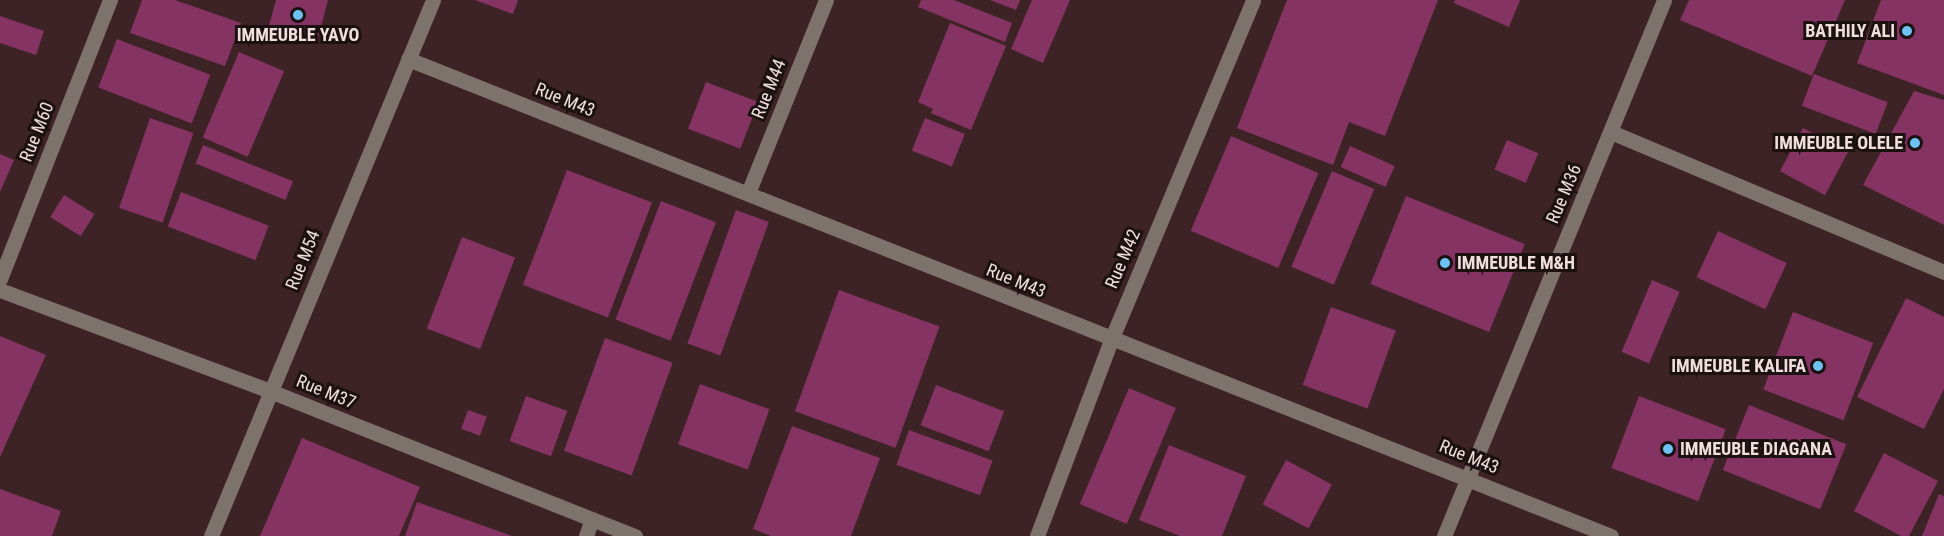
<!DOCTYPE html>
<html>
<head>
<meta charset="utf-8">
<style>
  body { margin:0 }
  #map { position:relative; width:1944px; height:536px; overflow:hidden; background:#3d2325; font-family:"Roboto Condensed",sans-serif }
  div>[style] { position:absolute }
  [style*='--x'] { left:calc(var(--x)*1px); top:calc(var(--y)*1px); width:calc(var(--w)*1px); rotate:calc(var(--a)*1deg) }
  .building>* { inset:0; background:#853362; transform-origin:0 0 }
  .minor>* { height:15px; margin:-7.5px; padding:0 7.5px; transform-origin:7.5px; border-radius:7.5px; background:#7e726c }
  .dots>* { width:16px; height:16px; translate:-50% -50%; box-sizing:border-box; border:3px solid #1c1111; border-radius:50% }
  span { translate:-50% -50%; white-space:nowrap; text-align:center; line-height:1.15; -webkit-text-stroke:6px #1c1111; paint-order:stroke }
  .poi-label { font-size:18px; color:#f0dede; font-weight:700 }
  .right { translate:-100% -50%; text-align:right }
  .left { translate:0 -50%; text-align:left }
  .street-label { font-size:18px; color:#f0dede }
</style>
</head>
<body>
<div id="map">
  <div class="building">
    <div style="clip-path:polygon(142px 0,175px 0,241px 23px,225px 66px,130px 33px)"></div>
    <div style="clip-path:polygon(276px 0,328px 0,317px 42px,268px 29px)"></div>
    <div style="clip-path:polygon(475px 0,518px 0,513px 14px)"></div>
    <div style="clip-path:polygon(921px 0,954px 0,1012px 23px,1005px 42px,918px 7px)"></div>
    <div style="clip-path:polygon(990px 0,1020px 0,1016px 10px)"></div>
    <div style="clip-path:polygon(1032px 0,1070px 0,1043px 63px,1011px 49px)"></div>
    <div style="clip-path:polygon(1287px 0,1438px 0,1385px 136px,1349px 122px,1333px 165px,1237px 128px)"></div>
    <div style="clip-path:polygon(1455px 0,1520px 0,1509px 27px,1454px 3px)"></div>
    <div style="clip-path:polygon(1689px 0,1845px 0,1812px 76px,1680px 20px)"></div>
    <div style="clip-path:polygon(1881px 0,1944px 0,1944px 95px,1857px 63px)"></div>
    <div style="clip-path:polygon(0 16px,44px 31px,36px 55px,0 43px)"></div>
    <div style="clip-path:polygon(950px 23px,1006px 46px,971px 130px,931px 113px,933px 109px,918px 102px)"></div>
    <div style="left:117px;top:39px;width:100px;height:52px;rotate:21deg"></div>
    <div style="left:239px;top:52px;width:49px;height:93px;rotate:23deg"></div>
    <div style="left:1814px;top:74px;width:79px;height:34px;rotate:21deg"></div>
    <div style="left:706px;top:82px;width:56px;height:50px;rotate:21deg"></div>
    <div style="clip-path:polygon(1914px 91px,1944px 100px,1944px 225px,1863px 185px)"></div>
    <div style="left:150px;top:118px;width:46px;height:95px;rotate:19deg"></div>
    <div style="left:925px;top:118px;width:43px;height:35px;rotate:22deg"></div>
    <div style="left:1803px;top:128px;width:51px;height:49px;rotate:28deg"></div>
    <div style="left:1231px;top:136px;width:95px;height:103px;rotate:23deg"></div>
    <div style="left:1507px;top:140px;width:34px;height:32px;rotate:23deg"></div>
    <div style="left:203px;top:145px;width:97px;height:20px;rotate:22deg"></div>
    <div style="left:1350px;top:146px;width:49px;height:23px;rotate:24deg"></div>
    <div style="clip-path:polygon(0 154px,14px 160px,0 192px)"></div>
    <div style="left:567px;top:170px;width:91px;height:123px;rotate:21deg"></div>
    <div style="left:1332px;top:171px;width:46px;height:104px;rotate:23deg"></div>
    <div style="left:181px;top:192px;width:94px;height:37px;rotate:21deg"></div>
    <div style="left:64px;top:195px;width:36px;height:26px;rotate:32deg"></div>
    <div style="left:1406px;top:196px;width:128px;height:95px;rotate:22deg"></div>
    <div style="left:661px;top:201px;width:59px;height:127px;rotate:21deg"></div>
    <div style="left:736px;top:210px;width:35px;height:142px;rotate:20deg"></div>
    <div style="left:1718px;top:231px;width:76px;height:51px;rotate:25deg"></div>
    <div style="left:462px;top:237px;width:57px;height:98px;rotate:21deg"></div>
    <div style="left:1652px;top:280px;width:30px;height:78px;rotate:23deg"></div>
    <div style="left:839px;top:290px;width:107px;height:129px;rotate:20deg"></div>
    <div style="clip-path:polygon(1906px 298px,1944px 317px,1944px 389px,1924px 429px,1857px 397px)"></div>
    <div style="left:1331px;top:307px;width:69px;height:83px;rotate:20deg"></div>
    <div style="left:1793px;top:312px;width:86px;height:83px;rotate:21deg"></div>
    <div style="clip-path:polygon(0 336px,46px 355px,0 457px)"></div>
    <div style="left:605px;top:338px;width:72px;height:120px;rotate:20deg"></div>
    <div style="left:700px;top:384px;width:74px;height:64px;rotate:20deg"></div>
    <div style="left:936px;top:385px;width:73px;height:43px;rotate:21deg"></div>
    <div style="left:1129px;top:388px;width:51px;height:126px;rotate:23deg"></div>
    <div style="left:526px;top:396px;width:44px;height:48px;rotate:20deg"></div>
    <div style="left:1639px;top:396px;width:93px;height:77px;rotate:21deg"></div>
    <div style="left:1749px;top:405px;width:105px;height:70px;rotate:22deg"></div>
    <div style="left:468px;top:410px;width:20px;height:20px;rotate:20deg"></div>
    <div style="clip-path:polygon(792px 426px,880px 458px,851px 536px,771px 536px,753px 529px)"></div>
    <div style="left:909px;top:430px;width:89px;height:37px;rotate:20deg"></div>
    <div style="clip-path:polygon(302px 438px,420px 487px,399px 536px,260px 536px)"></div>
    <div style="clip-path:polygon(1169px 445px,1246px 476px,1222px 536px,1180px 536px,1139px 520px)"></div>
    <div style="clip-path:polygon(1884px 453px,1938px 481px,1909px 536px,1901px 536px,1854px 511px)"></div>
    <div style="left:1286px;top:460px;width:52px;height:50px;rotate:28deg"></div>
    <div style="clip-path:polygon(0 489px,61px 511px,52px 536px,0 536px)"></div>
    <div style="clip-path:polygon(1939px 494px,1944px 496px,1944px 536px,1922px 536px)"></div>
    <div style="clip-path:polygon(417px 502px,512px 536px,405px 536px)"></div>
  </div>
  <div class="minor">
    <div style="--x:408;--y:59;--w:1294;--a:21.63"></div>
    <div style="--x:1611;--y:132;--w:361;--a:22.8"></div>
    <div style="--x:748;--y:193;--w:208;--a:-68"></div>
    <div style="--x:0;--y:279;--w:300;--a:-68.5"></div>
    <div style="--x:0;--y:290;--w:288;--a:20.5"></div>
    <div style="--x:270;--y:391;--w:393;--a:21.7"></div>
    <div style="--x:211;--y:536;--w:580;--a:-67.5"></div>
    <div style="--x:586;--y:536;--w:18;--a:-71"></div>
    <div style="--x:1037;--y:536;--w:210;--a:-69.3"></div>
    <div style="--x:1111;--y:340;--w:368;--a:-67.3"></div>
    <div style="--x:1444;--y:536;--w:579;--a:-67.68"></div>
  </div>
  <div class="dots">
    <div style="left:298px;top:15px;background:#6dc2f3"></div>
    <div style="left:1907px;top:31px;background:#6dc2f3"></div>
    <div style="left:1915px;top:143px;background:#6dc2f3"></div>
    <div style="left:1445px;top:263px;background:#6dc2f3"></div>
    <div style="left:1818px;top:366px;background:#6dc2f3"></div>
    <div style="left:1668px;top:449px;background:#6dc2f3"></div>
  </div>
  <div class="poi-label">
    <span class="right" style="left:1895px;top:31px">BATHILY ALI</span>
    <span style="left:298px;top:35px">IMMEUBLE YAVO</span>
    <span class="right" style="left:1903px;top:143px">IMMEUBLE OLELE</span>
    <span class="left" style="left:1457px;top:263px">IMMEUBLE M&amp;H</span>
    <span class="right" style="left:1806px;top:366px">IMMEUBLE KALIFA</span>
    <span class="left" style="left:1680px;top:449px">IMMEUBLE DIAGANA</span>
  </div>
  <div class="street-label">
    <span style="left:769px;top:89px;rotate:-68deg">Rue M44</span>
    <span style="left:565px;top:100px;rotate:22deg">Rue M43</span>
    <span style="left:37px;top:132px;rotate:-68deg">Rue M60</span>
    <span style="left:1564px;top:194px;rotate:-67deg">Rue M36</span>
    <span style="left:1123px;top:259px;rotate:-67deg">Rue M42</span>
    <span style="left:303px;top:260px;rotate:-68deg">Rue M54</span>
    <span style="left:1016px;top:281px;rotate:22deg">Rue M43</span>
    <span style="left:326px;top:392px;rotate:22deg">Rue M37</span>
    <span style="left:1469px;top:457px;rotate:22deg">Rue M43</span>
  </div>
</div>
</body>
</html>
